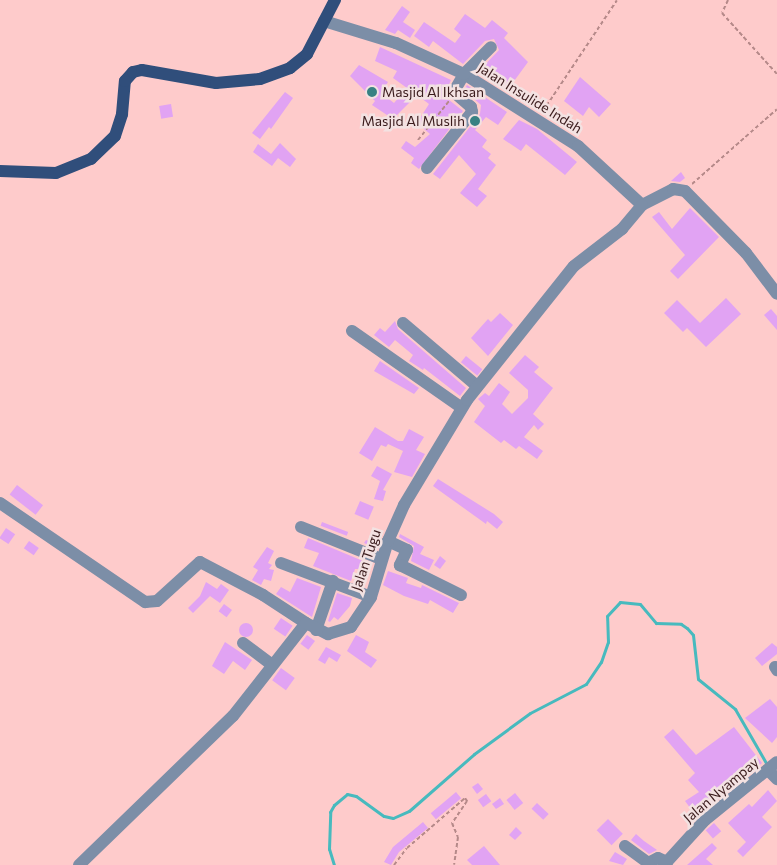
<!DOCTYPE html>
<html>
<head>
<meta charset="utf-8">
<style>
  body { margin:0 }
  #map { position:relative; width:777px; height:865px; overflow:hidden; background:#fecbcb; font-family:Commissioner,sans-serif }
  div>[style] { position:absolute }
  [style*='--x'] { left:calc(var(--x)*1px); top:calc(var(--y)*1px); width:calc(var(--w)*1px); rotate:calc(var(--a)*1deg) }
  .stream>* { height:3px; margin:-1.5px; padding:0 1.5px; transform-origin:1.5px; border-radius:1.5px; background:#47babe }
  .building>* { inset:0; background:#e1a3f3; transform-origin:0 0 }
  .round { border-radius:50% }
  .path>* { height:2px; margin-top:-1px; transform-origin:0; background:repeating-linear-gradient(90deg,#b58989 0 4px,transparent 0 6.5px) }
  .minor>* { height:12px; margin:-6px; padding:0 6px; transform-origin:6px; border-radius:6px; background:#7c8ea7 }
  .major>* { height:12px; margin:-6px; padding:0 6px; transform-origin:6px; border-radius:6px; background:#304e7b }
  .dots>* { width:14px; height:14px; translate:-50% -50%; box-sizing:border-box; border:2px solid #f3e2e2; border-radius:50% }
  span { translate:-50% -50%; white-space:nowrap; text-align:center; line-height:1.15; -webkit-text-stroke:5px #f3e2e2; paint-order:stroke }
  .poi-label { font-size:14px; color:#3a1b1c }
  .left { translate:0 -50%; text-align:left }
  .right { translate:-100% -50%; text-align:right }
  .street-label { font-size:14px; color:#3a1b1c }
</style>
</head>
<body>
<div id="map">
  <div class="stream">
    <div style="--x:334;--y:865;--w:17;--a:-107"></div>
    <div style="--x:329;--y:849;--w:37;--a:-88"></div>
    <div style="--x:330;--y:812;--w:8;--a:-60"></div>
    <div style="--x:334;--y:805;--w:17;--a:-40"></div>
    <div style="--x:347;--y:794;--w:9;--a:13"></div>
    <div style="--x:356;--y:796;--w:34;--a:36"></div>
    <div style="--x:384;--y:816;--w:9;--a:13"></div>
    <div style="--x:393;--y:818;--w:17;--a:-24"></div>
    <div style="--x:409;--y:811;--w:86;--a:-41.2"></div>
    <div style="--x:474;--y:754;--w:69;--a:-36.2"></div>
    <div style="--x:530;--y:713;--w:63;--a:-27.4"></div>
    <div style="--x:586;--y:684;--w:27;--a:-56"></div>
    <div style="--x:601;--y:662;--w:21;--a:-71"></div>
    <div style="--x:608;--y:642;--w:26;--a:-92"></div>
    <div style="--x:607;--y:616;--w:19;--a:-47"></div>
    <div style="--x:620;--y:602;--w:20;--a:6"></div>
    <div style="--x:640;--y:604;--w:25;--a:50"></div>
    <div style="--x:656;--y:623;--w:25;--a:2"></div>
    <div style="--x:681;--y:624;--w:7;--a:34"></div>
    <div style="--x:687;--y:628;--w:9;--a:49"></div>
    <div style="--x:693;--y:635;--w:44;--a:83.5"></div>
    <div style="--x:698;--y:679;--w:48;--a:39"></div>
    <div style="--x:735;--y:709;--w:62;--a:60.1"></div>
  </div>
  <div class="building">
    <div style="clip-path:polygon(402px 6px,410px 12px,403px 22px,415px 30px,410px 38px,398px 30px,395px 34px,385px 30px)"></div>
    <div style="clip-path:polygon(465px 14px,485px 28px,492px 20px,508px 33px,504px 38px,528px 62px,509px 88px,494px 75px,489px 80px,477px 73px,499px 50px,494px 39px,485px 41px,463px 64px,433px 41px,429px 47px,414px 36px,424px 22px,455px 43px,461px 35px,454px 29px)"></div>
    <div style="clip-path:polygon(380px 47px,451px 80px,444px 96px,463px 111px,419px 169px,411px 163px,414px 158px,401px 148px,406px 141px,415px 147px,430px 134px,417px 123px,429px 104px,417px 95px,393px 119px,372px 105px,375px 101px,350px 76px,359px 65px,388px 82px,381px 93px,394px 103px,407px 88px,393px 78px,397px 71px,375px 61px)"></div>
    <div style="clip-path:polygon(580px 77px,611px 104px,599px 117px,589px 107px,583px 116px,564px 101px)"></div>
    <div style="clip-path:polygon(467px 85px,507px 112px,498px 125px,486px 117px,475px 130px,487px 140px,482px 147px,491px 154px,488px 158px,496px 165px,478px 189px,487px 196px,477px 207px,460px 193px,476px 174px,459px 155px,440px 179px,433px 174px,480px 114px,481px 105px,464px 90px)"></div>
    <div style="left:519px;top:88px;width:12px;height:9px;rotate:35deg"></div>
    <div style="clip-path:polygon(285px 92px,293px 98px,271px 129px,269px 127px,260px 139px,252px 133px)"></div>
    <div style="left:171px;top:104px;width:13px;height:12px;rotate:81deg"></div>
    <div style="clip-path:polygon(519px 120px,537px 129px,577px 162px,565px 175px,526px 144px,521px 151px,503px 139px)"></div>
    <div style="clip-path:polygon(280px 143px,296px 159px,290px 167px,278px 158px,272px 166px,253px 152px,258px 144px,271px 154px)"></div>
    <div style="clip-path:polygon(681px 172px,685px 178px,680px 182px,671px 181px)"></div>
    <div style="clip-path:polygon(690px 208px,719px 237px,678px 279px,670px 271px,685px 255px,652px 217px,659px 212px,672px 229px)"></div>
    <div style="clip-path:polygon(726px 298px,741px 314px,706px 347px,687px 328px,683px 332px,664px 313px,677px 300px,700px 323px)"></div>
    <div style="clip-path:polygon(771px 309px,777px 316px,777px 330px,764px 315px)"></div>
    <div style="clip-path:polygon(500px 313px,513px 325px,488px 356px,471px 338px,488px 319px,491px 322px)"></div>
    <div style="clip-path:polygon(395px 321px,398px 329px,466px 388px,460px 396px,424px 368px,423px 370px,409px 361px,413px 355px,395px 340px,389px 347px,374px 335px,380px 328px,385px 332px)"></div>
    <div style="clip-path:polygon(525px 355px,539px 367px,534px 372px,553px 388px,533px 414px,544px 424px,538px 430px,534px 425px,524px 437px,543px 451px,537px 459px,519px 446px,516px 449px,504px 440px,501px 443px,474px 422px,485px 406px,478px 399px,485px 393px,489px 396px,499px 383px,510px 392px,502px 404px,512px 414px,528px 398px,528px 390px,509px 373px)"></div>
    <div style="left:466px;top:356px;width:21px;height:8px;rotate:39deg"></div>
    <div style="clip-path:polygon(380px 361px,419px 388px,414px 394px,374px 371px)"></div>
    <div style="clip-path:polygon(375px 427px,398px 441px,403px 441px,409px 429px,424px 437px,416px 450px,425px 454px,412px 477px,394px 472px,403px 451px,388px 444px,386px 447px,381px 445px,372px 461px,359px 453px)"></div>
    <div style="clip-path:polygon(377px 466px,392px 474px,383px 490px,386px 491px,383px 501px,374px 499px,380px 481px,371px 476px)"></div>
    <div style="clip-path:polygon(438px 479px,494px 514px,503px 522px,497px 529px,487px 521px,486px 524px,433px 486px)"></div>
    <div style="left:17px;top:485px;width:33px;height:12px;rotate:38deg"></div>
    <div style="left:360px;top:501px;width:15px;height:14px;rotate:23deg"></div>
    <div style="left:322px;top:522px;width:28px;height:4px;rotate:21deg"></div>
    <div style="left:6px;top:528px;width:11px;height:12px;rotate:34deg"></div>
    <div style="clip-path:polygon(400px 534px,424px 547px,420px 554px,434px 560px,429px 570px,411px 561px,414px 546px,399px 537px)"></div>
    <div style="clip-path:polygon(308px 538px,363px 561px,362px 569px,355px 569px,351px 581px,313px 566px,319px 553px,304px 548px)"></div>
    <div style="clip-path:polygon(366px 540px,378px 545px,377px 549px,364px 543px)"></div>
    <div style="left:29px;top:541px;width:12px;height:9px;rotate:35deg"></div>
    <div style="clip-path:polygon(267px 547px,274px 551px,268px 563px,272px 565px,269px 569px,274px 570px,271px 581px,264px 579px,261px 585px,252px 580px,258px 570px,253px 567px)"></div>
    <div style="clip-path:polygon(440px 556px,446px 561px,440px 569px,434px 565px)"></div>
    <div style="clip-path:polygon(388px 571px,408px 578px,406px 583px,421px 588px,422px 585px,459px 603px,453px 613px,430px 600px,428px 604px,404px 596px,383px 585px)"></div>
    <div style="clip-path:polygon(297px 578px,321px 587px,312px 617px,276px 594px,281px 587px,290px 592px)"></div>
    <div style="clip-path:polygon(206px 582px,217px 589px,221px 584px,229px 590px,220px 603px,210px 596px,193px 613px,188px 608px,200px 596px)"></div>
    <div style="clip-path:polygon(337px 593px,352px 598px,350px 606px,338px 620px,334px 617px,330px 622px,328px 621px)"></div>
    <div style="left:224px;top:604px;width:10px;height:9px;rotate:37deg"></div>
    <div style="left:281px;top:618px;width:14px;height:13px;rotate:34deg"></div>
    <div class="round" style="left:239px;top:623px;width:14px;height:14px"></div>
    <div style="left:307px;top:635px;width:10px;height:11px;rotate:37deg"></div>
    <div style="clip-path:polygon(356px 635px,369px 642px,365px 652px,377px 660px,371px 668px,347px 651px)"></div>
    <div style="clip-path:polygon(225px 642px,252px 660px,245px 670px,233px 661px,224px 674px,212px 666px)"></div>
    <div style="clip-path:polygon(772px 643px,777px 647px,777px 654px,762px 666px,755px 658px)"></div>
    <div style="clip-path:polygon(326px 647px,341px 655px,337px 662px,329px 657px,325px 664px,318px 660px)"></div>
    <div style="left:281px;top:668px;width:17px;height:15px;rotate:36deg"></div>
    <div style="clip-path:polygon(770px 699px,777px 707px,777px 737px,772px 743px,745px 718px)"></div>
    <div style="clip-path:polygon(734px 727px,762px 763px,697px 817px,685px 801px,699px 792px,688px 780px,695px 773px,664px 737px,673px 729px,696px 755px)"></div>
    <div style="clip-path:polygon(478px 783px,483px 789px,477px 794px,472px 787px)"></div>
    <div style="clip-path:polygon(768px 790px,777px 801px,762px 817px,772px 827px,743px 857px,737px 851px,746px 842px,728px 823px,749px 804px,752px 807px)"></div>
    <div style="left:456px;top:792px;width:8px;height:33px;rotate:50deg"></div>
    <div style="left:515px;top:793px;width:13px;height:11px;rotate:51deg"></div>
    <div style="left:486px;top:794px;width:9px;height:10px;rotate:54deg"></div>
    <div style="clip-path:polygon(500px 798px,504px 804px,496px 809px,492px 804px)"></div>
    <div style="left:537px;top:803px;width:16px;height:8px;rotate:43deg"></div>
    <div style="left:608px;top:819px;width:21px;height:16px;rotate:45deg"></div>
    <div style="clip-path:polygon(423px 822px,428px 828px,399px 852px,391px 865px,384px 862px,393px 847px)"></div>
    <div style="left:714px;top:823px;width:11px;height:11px;rotate:49deg"></div>
    <div style="clip-path:polygon(516px 827px,522px 833px,515px 840px,509px 835px)"></div>
    <div style="clip-path:polygon(636px 834px,644px 841px,657px 850px,649px 854px,631px 840px)"></div>
    <div style="clip-path:polygon(712px 843px,717px 848px,706px 859px,713px 865px,687px 865px)"></div>
    <div style="clip-path:polygon(484px 846px,500px 865px,472px 865px,467px 860px)"></div>
    <div style="clip-path:polygon(615px 852px,627px 859px,623px 865px,609px 861px)"></div>
  </div>
  <div class="path">
    <div style="--x:728;--y:0;--w:14;--a:115"></div>
    <div style="--x:722;--y:13;--w:82;--a:48"></div>
    <div style="--x:543;--y:111;--w:133;--a:-56.3"></div>
    <div style="--x:418;--y:140;--w:50;--a:-51.5"></div>
    <div style="--x:692;--y:184;--w:113;--a:-41.4"></div>
    <div style="--x:394;--y:865;--w:21;--a:-53"></div>
    <div style="--x:407;--y:848;--w:77;--a:-40.8"></div>
    <div style="--x:465;--y:798;--w:4;--a:56"></div>
    <div style="--x:467;--y:801;--w:27;--a:124"></div>
    <div style="--x:452;--y:823;--w:15;--a:67"></div>
    <div style="--x:458;--y:837;--w:28;--a:98"></div>
  </div>
  <div class="minor">
    <div style="--x:324;--y:21;--w:75;--a:17"></div>
    <div style="--x:396;--y:43;--w:75;--a:24.5"></div>
    <div style="--x:464;--y:74;--w:135;--a:32.3"></div>
    <div style="--x:578;--y:146;--w:87;--a:42.7"></div>
    <div style="--x:642;--y:205;--w:35;--a:-27"></div>
    <div style="--x:673;--y:189;--w:12;--a:9"></div>
    <div style="--x:685;--y:191;--w:87;--a:45.5"></div>
    <div style="--x:746;--y:253;--w:51;--a:52.9"></div>
    <div style="--x:427;--y:168;--w:72;--a:-51.2"></div>
    <div style="--x:472;--y:112;--w:5;--a:-101"></div>
    <div style="--x:471;--y:107;--w:21;--a:-139"></div>
    <div style="--x:455;--y:93;--w:5;--a:-79"></div>
    <div style="--x:456;--y:88;--w:16;--a:-60"></div>
    <div style="--x:464;--y:74;--w:38;--a:-45"></div>
    <div style="--x:403;--y:323;--w:97;--a:40.4"></div>
    <div style="--x:352;--y:331;--w:134;--a:35"></div>
    <div style="--x:0;--y:503;--w:176;--a:34.3"></div>
    <div style="--x:145;--y:602;--w:12;--a:-5"></div>
    <div style="--x:157;--y:601;--w:58;--a:-42.2"></div>
    <div style="--x:200;--y:562;--w:71;--a:27.6"></div>
    <div style="--x:263;--y:595;--w:51;--a:33.1"></div>
    <div style="--x:301;--y:527;--w:86;--a:21.8"></div>
    <div style="--x:388;--y:541;--w:21;--a:25"></div>
    <div style="--x:407;--y:550;--w:17;--a:115"></div>
    <div style="--x:400;--y:565;--w:68;--a:26.2"></div>
    <div style="--x:281;--y:563;--w:96;--a:20.7"></div>
    <div style="--x:316;--y:630;--w:52;--a:-70.9"></div>
    <div style="--x:243;--y:643;--w:36;--a:37"></div>
    <div style="--x:775;--y:667;--w:4;--a:56"></div>
    <div style="--x:768;--y:770;--w:13;--a:45"></div>
    <div style="--x:625;--y:846;--w:29;--a:36"></div>
    <div style="--x:648;--y:863;--w:11;--a:-27"></div>
    <div style="--x:658;--y:858;--w:10;--a:24"></div>
    <div style="--x:79;--y:865;--w:214;--a:-44.1"></div>
    <div style="--x:233;--y:716;--w:118;--a:-51.9"></div>
    <div style="--x:306;--y:623;--w:25;--a:27"></div>
    <div style="--x:328;--y:634;--w:24;--a:-17"></div>
    <div style="--x:351;--y:627;--w:36;--a:-56"></div>
    <div style="--x:371;--y:597;--w:59;--a:-73.1"></div>
    <div style="--x:388;--y:541;--w:39;--a:-66"></div>
    <div style="--x:404;--y:505;--w:122;--a:-59"></div>
    <div style="--x:467;--y:400;--w:171;--a:-51.4"></div>
    <div style="--x:574;--y:266;--w:61;--a:-37.6"></div>
    <div style="--x:622;--y:229;--w:31;--a:-50"></div>
    <div style="--x:664;--y:865;--w:61;--a:-47.7"></div>
    <div style="--x:705;--y:820;--w:92;--a:-38.9"></div>
  </div>
  <div class="major">
    <div style="--x:0;--y:171;--w:56;--a:2"></div>
    <div style="--x:56;--y:173;--w:38;--a:-22"></div>
    <div style="--x:91;--y:159;--w:33;--a:-44"></div>
    <div style="--x:115;--y:136;--w:23;--a:-72"></div>
    <div style="--x:122;--y:114;--w:33;--a:-85"></div>
    <div style="--x:125;--y:81;--w:12;--a:-48"></div>
    <div style="--x:133;--y:72;--w:9;--a:-13"></div>
    <div style="--x:142;--y:70;--w:75;--a:10"></div>
    <div style="--x:216;--y:83;--w:44;--a:-5.2"></div>
    <div style="--x:260;--y:79;--w:32;--a:-20"></div>
    <div style="--x:290;--y:68;--w:22;--a:-39"></div>
    <div style="--x:307;--y:54;--w:61;--a:-62.6"></div>
  </div>
  <div class="dots">
    <div style="left:372px;top:92px;background:#388183"></div>
    <div style="left:475px;top:121px;background:#388183"></div>
  </div>
  <div class="poi-label">
    <span class="left" style="left:382px;top:92px">Masjid Al Ikhsan</span>
    <span class="right" style="left:465px;top:121px">Masjid Al Muslih</span>
  </div>
  <div class="street-label">
    <span style="left:530px;top:98px;rotate:32deg">Jalan Insulide Indah</span>
    <span style="left:366px;top:560px;rotate:-71deg">Jalan Tugu</span>
    <span style="left:721px;top:790px;rotate:-40deg">Jalan Nyampay</span>
  </div>
</div>
</body>
</html>
